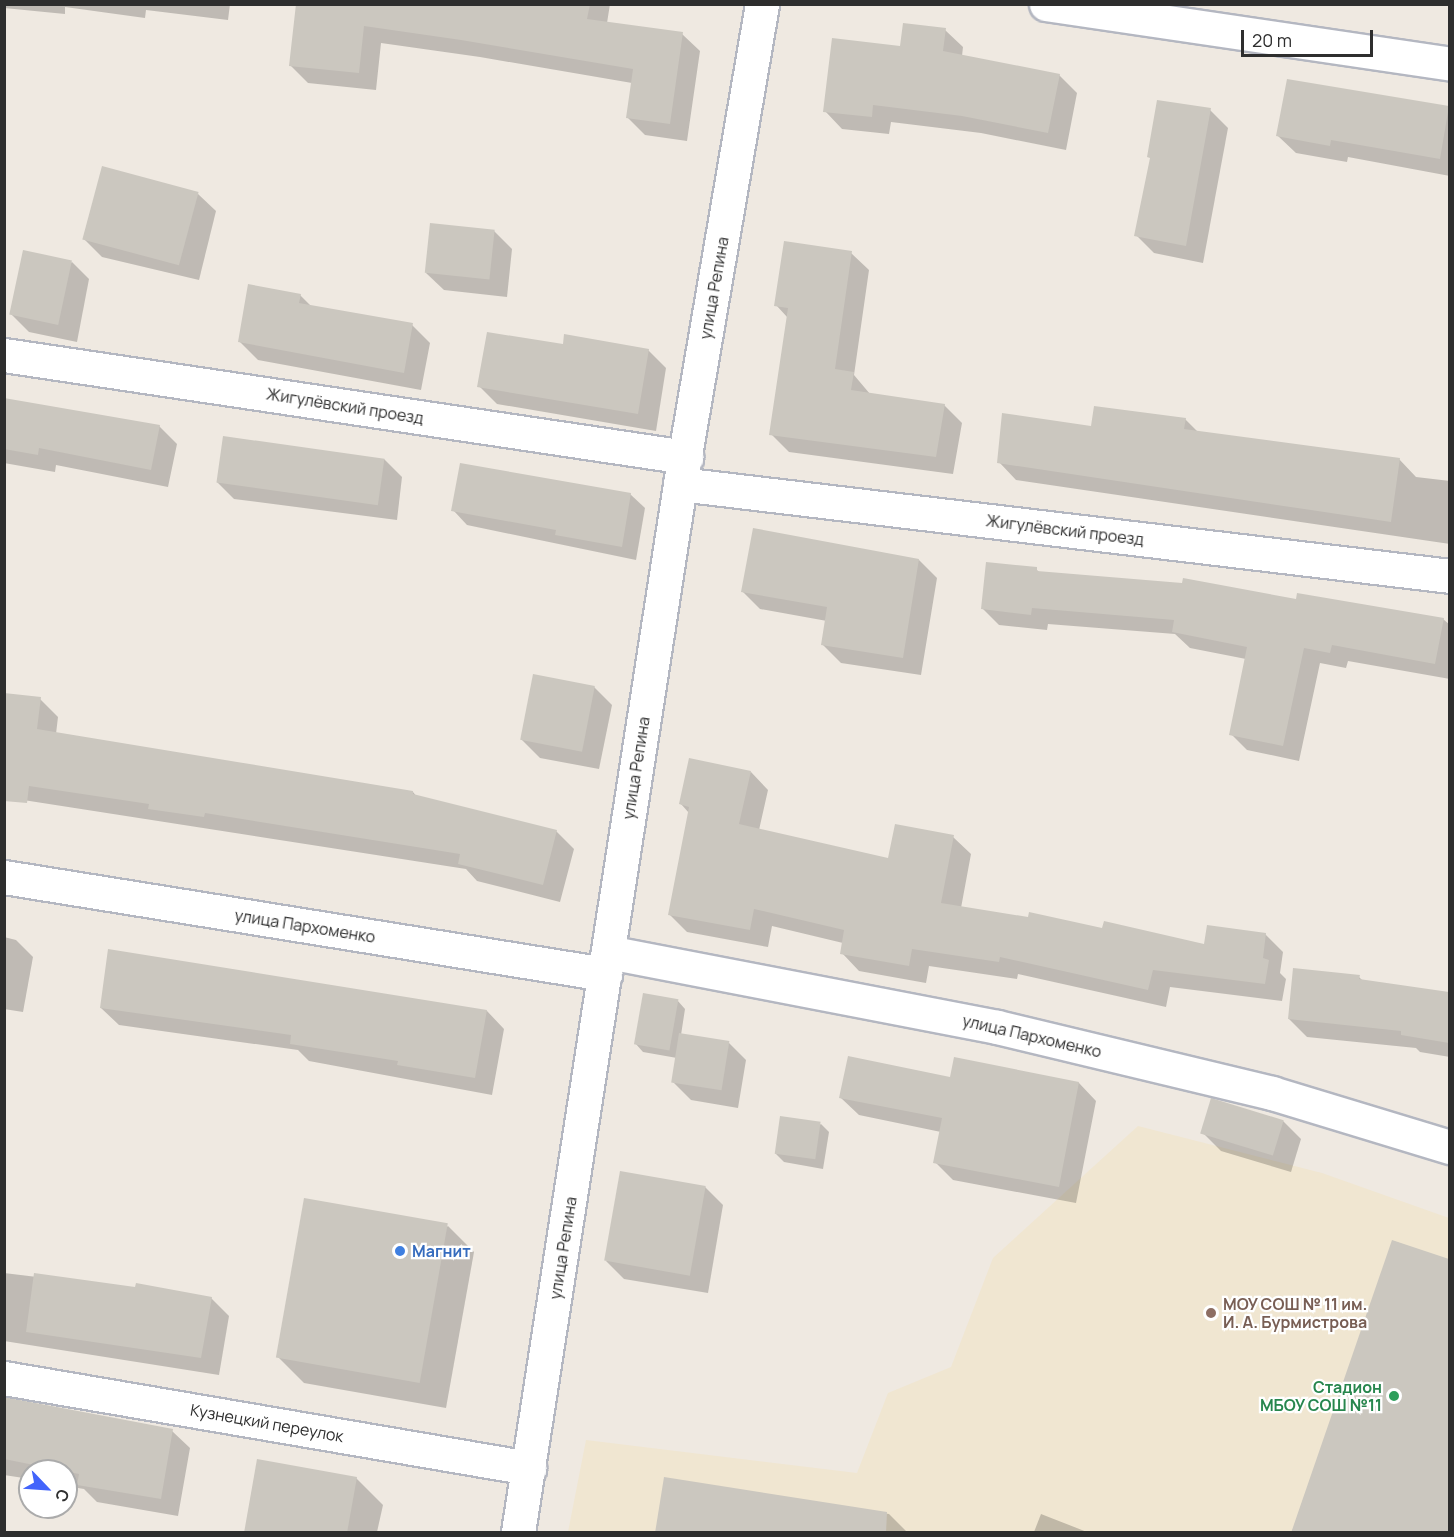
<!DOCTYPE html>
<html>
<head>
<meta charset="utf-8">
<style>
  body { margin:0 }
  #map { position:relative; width:1454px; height:1537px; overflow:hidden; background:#efe9e1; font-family:Manrope,sans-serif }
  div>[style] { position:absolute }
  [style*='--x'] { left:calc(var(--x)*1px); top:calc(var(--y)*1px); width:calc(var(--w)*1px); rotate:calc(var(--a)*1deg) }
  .education>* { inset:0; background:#f0e6d1 }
  .shadow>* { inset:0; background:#0003 }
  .building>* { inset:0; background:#cbc7bf; transform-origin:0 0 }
  .roads { filter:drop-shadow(2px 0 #b4b7c1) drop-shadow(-2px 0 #b4b7c1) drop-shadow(0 2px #b4b7c1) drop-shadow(0 -2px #b4b7c1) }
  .street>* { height:33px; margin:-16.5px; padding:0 16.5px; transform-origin:16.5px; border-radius:16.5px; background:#fff }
  .secondary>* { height:33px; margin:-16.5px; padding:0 16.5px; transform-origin:16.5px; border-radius:16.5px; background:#fff }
  .dots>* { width:16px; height:16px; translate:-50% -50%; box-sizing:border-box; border:3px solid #fff; border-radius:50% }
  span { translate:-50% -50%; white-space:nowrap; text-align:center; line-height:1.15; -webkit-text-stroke:4.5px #fff; paint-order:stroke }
  .street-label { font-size:16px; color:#2e2e2e }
  .shop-label { font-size:16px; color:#366cbe; font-weight:700 }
  .left { translate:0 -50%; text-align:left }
  .education-label { font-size:16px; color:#785e54; font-weight:700 }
  .leisure-label { font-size:16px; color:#27864d; font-weight:700 }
  .right { translate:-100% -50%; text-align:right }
  .frame { position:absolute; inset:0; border:6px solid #2e2e2e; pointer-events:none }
  .north { position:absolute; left:18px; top:1459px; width:60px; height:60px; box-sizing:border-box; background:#fff; border:2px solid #ababab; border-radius:50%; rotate:115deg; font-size:16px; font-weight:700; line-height:24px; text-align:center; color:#2e2e2e }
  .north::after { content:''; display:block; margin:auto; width:21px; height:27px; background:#4264fb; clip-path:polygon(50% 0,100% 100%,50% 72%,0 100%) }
  .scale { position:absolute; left:1241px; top:30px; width:132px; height:27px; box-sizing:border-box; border:3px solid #2e2e2e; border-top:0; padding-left:8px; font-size:18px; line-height:21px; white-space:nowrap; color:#2e2e2e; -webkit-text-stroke:4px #fff; paint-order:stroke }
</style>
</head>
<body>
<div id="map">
  <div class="education">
    <div style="clip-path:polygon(1138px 1126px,1322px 1173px,1449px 1218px,1449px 1532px,568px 1532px,586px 1440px,857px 1473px,888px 1393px,951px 1367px,993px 1258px)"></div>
  </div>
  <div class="shadow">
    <div style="clip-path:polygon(4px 4px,230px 4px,228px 20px,146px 10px,145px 18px,65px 7px,65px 14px,4px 8px)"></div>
    <div style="clip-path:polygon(297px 4px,610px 4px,607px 23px,682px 34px,700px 51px,687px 141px,645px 135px,627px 117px,632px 83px,480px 57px,381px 43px,376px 90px,308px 83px,290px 65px)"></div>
    <div style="clip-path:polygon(945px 30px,963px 47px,962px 56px,1059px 75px,1077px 93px,1066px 150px,981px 133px,891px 122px,889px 134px,842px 129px,825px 111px)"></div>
    <div style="clip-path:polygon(1288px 81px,1450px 109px,1450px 176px,1348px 157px,1347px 162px,1296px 153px,1278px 136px)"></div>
    <div style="clip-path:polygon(1210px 110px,1228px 128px,1203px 263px,1154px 253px,1136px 235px)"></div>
    <div style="clip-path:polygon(198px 194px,216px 211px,199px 280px,102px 257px,84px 239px)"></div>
    <div style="clip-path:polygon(494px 231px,512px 249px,507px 297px,444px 290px,426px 273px)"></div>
    <div style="clip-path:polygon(851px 253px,869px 270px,854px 375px,870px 394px,944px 405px,962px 423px,953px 474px,789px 452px,771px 434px,788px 318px,776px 305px)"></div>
    <div style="clip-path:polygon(72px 262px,89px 279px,77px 342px,29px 332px,11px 314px)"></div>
    <div style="clip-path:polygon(300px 295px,312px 307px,412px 325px,430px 343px,421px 390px,258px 360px,240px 342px)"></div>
    <div style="clip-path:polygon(564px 346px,648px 350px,666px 368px,656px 431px,497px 404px,479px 386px)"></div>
    <div style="clip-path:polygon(4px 399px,159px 426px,177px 444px,168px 487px,56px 465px,55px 472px,4px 463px)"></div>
    <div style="clip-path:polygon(1185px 419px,1198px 432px,1399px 459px,1416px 477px,1450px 481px,1450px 544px,1016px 480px,999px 462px,1092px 427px)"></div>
    <div style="clip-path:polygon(384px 459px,402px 477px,397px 520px,234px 499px,217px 482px)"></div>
    <div style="clip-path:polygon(630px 494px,645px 508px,636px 560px,467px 525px,453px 510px)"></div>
    <div style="clip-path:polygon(919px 560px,937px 578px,921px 675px,841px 663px,823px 645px,827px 621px,760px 609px,742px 591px)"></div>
    <div style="clip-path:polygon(1036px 569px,1040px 573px,1443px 619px,1450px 625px,1450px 679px,1348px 661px,1346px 668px,1320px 663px,1299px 761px,1247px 750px,1231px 734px,1246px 659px,1190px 648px,1175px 634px,1048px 624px,1047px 630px,999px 625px,983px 609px)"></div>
    <div style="clip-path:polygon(594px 687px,612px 705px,599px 769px,540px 758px,522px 740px)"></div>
    <div style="clip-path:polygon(40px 699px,58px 717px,56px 734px,413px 792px,417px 797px,556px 831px,574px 849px,560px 902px,477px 881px,466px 869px,4px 797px)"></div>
    <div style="clip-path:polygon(751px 772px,768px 790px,759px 830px,889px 860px,953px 837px,971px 854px,961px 908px,1206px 946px,1265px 934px,1283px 952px,1280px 973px,1286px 979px,1282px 1001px,1170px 987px,1166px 1007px,1018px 974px,1017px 979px,929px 966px,926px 983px,859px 971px,842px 953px,843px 943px,772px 926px,768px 947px,687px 932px,670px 915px,689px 813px,681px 804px)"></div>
    <div style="clip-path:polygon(4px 937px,16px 940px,33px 957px,23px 1012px,4px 1009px)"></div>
    <div style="clip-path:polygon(1359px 977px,1363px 981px,1450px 994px,1450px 1057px,1420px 1052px,1416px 1048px,1307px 1037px,1289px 1019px)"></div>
    <div style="clip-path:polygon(677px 1000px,685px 1009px,681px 1035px,728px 1042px,746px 1060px,738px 1108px,691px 1100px,673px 1082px,677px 1058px,643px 1052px,635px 1043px)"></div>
    <div style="clip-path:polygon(101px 1008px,487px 1011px,504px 1029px,492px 1095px,309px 1061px,298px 1050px,119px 1025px)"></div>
    <div style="clip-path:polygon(952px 1078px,1079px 1083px,1096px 1101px,1076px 1203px,953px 1180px,935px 1162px,941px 1132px,859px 1115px,841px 1098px)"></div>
    <div style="clip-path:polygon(1283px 1121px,1301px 1139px,1291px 1172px,1221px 1151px,1203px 1133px)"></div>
    <div style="clip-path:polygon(821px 1124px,829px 1132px,823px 1169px,784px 1162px,775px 1153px)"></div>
    <div style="clip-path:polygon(705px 1187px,723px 1205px,708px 1293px,624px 1279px,606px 1261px)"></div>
    <div style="clip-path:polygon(448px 1226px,474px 1252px,446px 1408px,304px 1383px,278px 1357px)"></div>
    <div style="clip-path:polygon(1393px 1241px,1450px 1261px,1450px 1532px,1292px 1532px)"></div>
    <div style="clip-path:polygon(4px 1273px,211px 1298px,229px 1316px,219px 1375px,4px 1341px)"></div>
    <div style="clip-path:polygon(4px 1398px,172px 1431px,190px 1448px,178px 1516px,97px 1502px,84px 1489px,66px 1486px,66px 1471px,30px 1471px,30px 1479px,4px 1475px)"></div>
    <div style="clip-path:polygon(356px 1478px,383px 1505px,377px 1532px,246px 1532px)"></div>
    <div style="clip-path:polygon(666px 1479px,889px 1514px,907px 1532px,657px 1532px)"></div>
    <div style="clip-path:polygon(1041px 1514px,1087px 1532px,1034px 1532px)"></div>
  </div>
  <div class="building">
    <div style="clip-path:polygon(296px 4px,590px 4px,587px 19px,683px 32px,670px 124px,626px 118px,633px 69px,461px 40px,364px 26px,359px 73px,289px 66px)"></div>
    <div style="clip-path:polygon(903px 23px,946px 28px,943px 51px,1060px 74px,1048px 133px,962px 116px,873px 105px,872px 117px,823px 112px,832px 38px,900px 46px)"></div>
    <div style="clip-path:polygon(1287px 79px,1449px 106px,1440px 159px,1331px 140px,1330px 146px,1276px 136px)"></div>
    <div style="clip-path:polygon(1157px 100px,1211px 108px,1186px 246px,1134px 236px,1150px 158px,1147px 157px)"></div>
    <div style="left:102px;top:166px;width:100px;height:76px;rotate:15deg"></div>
    <div style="left:430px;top:223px;width:65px;height:50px;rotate:6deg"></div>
    <div style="clip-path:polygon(784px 241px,852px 251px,835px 369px,854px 372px,851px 390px,945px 404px,936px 457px,769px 435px,788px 308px,774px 306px)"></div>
    <div style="left:23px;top:250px;width:50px;height:66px;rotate:12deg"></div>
    <div style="clip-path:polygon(248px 284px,301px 294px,299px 303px,413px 323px,404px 373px,238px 342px)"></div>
    <div style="clip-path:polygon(487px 332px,563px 344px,564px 334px,649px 349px,638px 414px,477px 387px)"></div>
    <div style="clip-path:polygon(4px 398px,160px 425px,151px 470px,39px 448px,38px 455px,4px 449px)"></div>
    <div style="clip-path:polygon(1094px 406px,1186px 418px,1184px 429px,1400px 458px,1391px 522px,997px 463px,1002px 413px,1091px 426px)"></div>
    <div style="left:223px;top:436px;width:163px;height:47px;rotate:8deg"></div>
    <div style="clip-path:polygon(460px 463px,631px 493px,622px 547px,555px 535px,556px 530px,451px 511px)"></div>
    <div style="clip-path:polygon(753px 528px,919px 559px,903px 658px,821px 645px,827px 607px,741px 592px)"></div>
    <div style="clip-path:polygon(986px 562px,1037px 567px,1037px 571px,1182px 583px,1183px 578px,1296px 599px,1297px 593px,1444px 618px,1435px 664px,1332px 645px,1330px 653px,1304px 648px,1283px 746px,1229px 735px,1247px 647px,1172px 632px,1174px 620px,1032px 608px,1031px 615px,981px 609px)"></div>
    <div style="left:533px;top:674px;width:63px;height:67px;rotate:11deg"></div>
    <div style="clip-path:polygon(4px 693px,41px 697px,37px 729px,413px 791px,413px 794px,557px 830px,543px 885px,458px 864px,460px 854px,205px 813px,204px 817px,148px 809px,149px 804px,29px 786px,27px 803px,4px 801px)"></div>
    <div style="clip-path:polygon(689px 758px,751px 771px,739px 824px,888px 858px,895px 824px,954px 835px,941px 903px,1028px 917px,1029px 912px,1102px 928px,1104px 921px,1204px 944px,1207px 925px,1266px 933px,1263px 958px,1269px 960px,1265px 984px,1153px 970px,1148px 990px,1000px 957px,999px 962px,912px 949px,909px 966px,840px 954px,844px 930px,754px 909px,750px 930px,668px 915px,689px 807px,679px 804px)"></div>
    <div style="clip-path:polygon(108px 949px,487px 1010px,475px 1078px,397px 1065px,398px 1061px,290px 1044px,291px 1035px,100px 1008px)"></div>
    <div style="clip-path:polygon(1293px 968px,1360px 975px,1359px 979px,1449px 992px,1449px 1043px,1401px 1035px,1401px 1031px,1288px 1019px)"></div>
    <div style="left:643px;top:993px;width:36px;height:52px;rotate:10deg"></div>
    <div style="left:679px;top:1033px;width:51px;height:50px;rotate:9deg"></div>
    <div style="clip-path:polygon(848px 1056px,950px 1077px,954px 1057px,1079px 1082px,1059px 1187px,933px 1163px,942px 1118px,839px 1098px)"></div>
    <div style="left:1211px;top:1098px;width:76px;height:37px;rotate:17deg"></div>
    <div style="left:780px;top:1116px;width:41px;height:38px;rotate:8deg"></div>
    <div style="left:620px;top:1171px;width:87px;height:91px;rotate:10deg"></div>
    <div style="left:304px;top:1198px;width:146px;height:162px;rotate:10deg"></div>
    <div style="clip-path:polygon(1392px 1240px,1449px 1259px,1449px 1533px,1291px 1533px)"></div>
    <div style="clip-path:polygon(34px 1273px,135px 1287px,136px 1283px,212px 1297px,201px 1358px,26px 1332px)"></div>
    <div style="clip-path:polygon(4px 1397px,173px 1429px,161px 1499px,77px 1485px,79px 1474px,4px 1459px)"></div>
    <div style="clip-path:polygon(257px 1459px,357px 1477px,347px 1533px,244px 1533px)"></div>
    <div style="clip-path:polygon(664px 1477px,887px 1512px,886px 1533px,655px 1533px)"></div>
  </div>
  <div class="roads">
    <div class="street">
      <div style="--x:1046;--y:4;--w:408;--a:8.4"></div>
      <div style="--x:4;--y:355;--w:690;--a:8.51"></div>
      <div style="--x:680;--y:484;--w:775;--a:6.81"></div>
      <div style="--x:4;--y:877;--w:609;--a:9.17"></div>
      <div style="--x:608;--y:952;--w:396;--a:10.9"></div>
      <div style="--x:997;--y:1027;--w:283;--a:13.5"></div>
      <div style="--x:1272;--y:1093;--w:186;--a:16.9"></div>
      <div style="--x:4;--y:1378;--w:533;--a:9.73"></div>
    </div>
    <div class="secondary">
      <div style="--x:518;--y:1532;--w:1060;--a:-81.21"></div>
      <div style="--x:680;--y:484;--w:487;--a:-80.3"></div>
    </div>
  </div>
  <div class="dots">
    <div style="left:400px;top:1251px;background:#3f7fe0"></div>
    <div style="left:1211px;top:1313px;background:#8d6e63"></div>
    <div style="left:1394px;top:1396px;background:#2e9e5b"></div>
  </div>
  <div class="street-label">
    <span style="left:714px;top:288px;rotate:-80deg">улица Репина</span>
    <span style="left:345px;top:406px;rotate:9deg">Жигулёвский проезд</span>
    <span style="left:1065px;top:530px;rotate:7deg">Жигулёвский проезд</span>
    <span style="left:636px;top:768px;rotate:-81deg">улица Репина</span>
    <span style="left:305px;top:926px;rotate:9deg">улица Пархоменко</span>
    <span style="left:1032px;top:1036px;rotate:13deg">улица Пархоменко</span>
    <span style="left:563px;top:1248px;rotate:-81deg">улица Репина</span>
    <span style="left:267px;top:1423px;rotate:10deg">Кузнецкий переулок</span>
  </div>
  <div class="shop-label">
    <span class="left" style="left:412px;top:1251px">Магнит</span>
  </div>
  <div class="education-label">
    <span class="left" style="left:1223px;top:1313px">МОУ СОШ № 11 им.<br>И. А. Бурмистрова</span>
  </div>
  <div class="leisure-label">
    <span class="right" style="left:1382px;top:1396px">Стадион<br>МБОУ СОШ №11</span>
  </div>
  <div class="frame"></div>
  <div class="north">С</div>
  <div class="scale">20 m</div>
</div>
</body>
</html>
